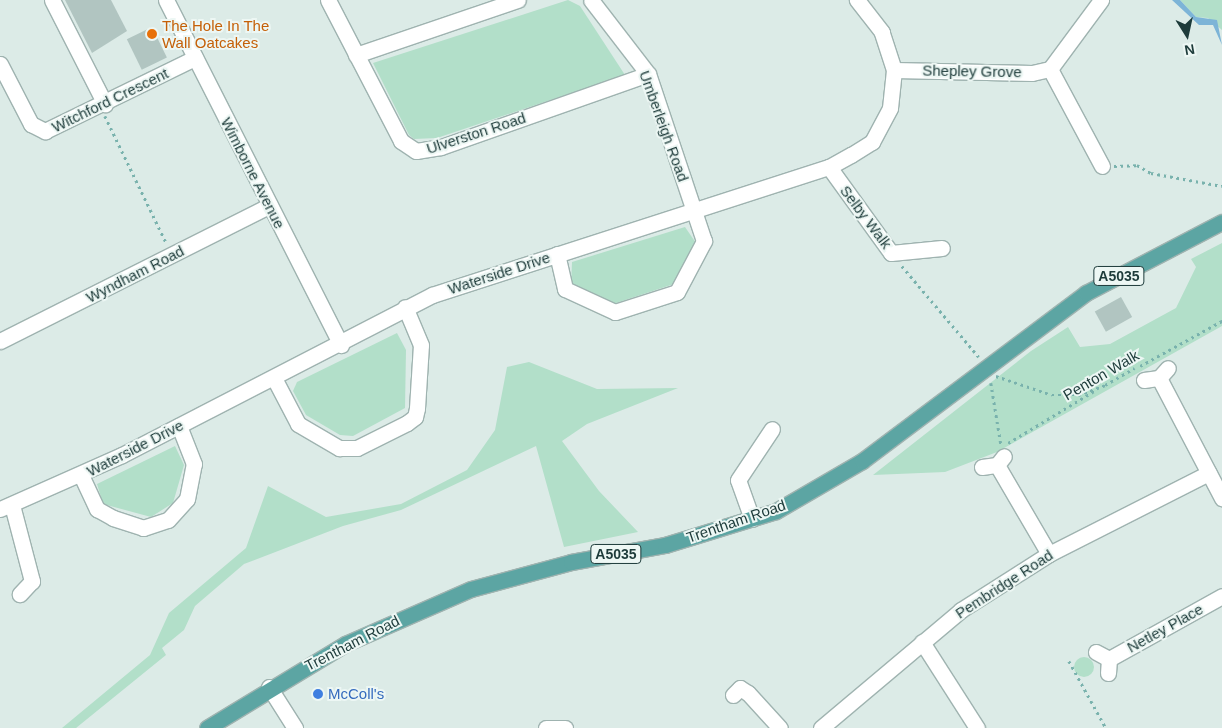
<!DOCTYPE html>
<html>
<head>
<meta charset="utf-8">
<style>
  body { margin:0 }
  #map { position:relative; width:1222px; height:728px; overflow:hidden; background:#dcebe7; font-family:Helvetica,sans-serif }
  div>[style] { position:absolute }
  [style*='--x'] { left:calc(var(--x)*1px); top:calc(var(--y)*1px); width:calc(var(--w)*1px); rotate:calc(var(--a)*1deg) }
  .green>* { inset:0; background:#b2dfc9 }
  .round { border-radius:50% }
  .water>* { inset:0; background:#7db4d7 }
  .building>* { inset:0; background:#b1c5c1; transform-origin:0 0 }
  .path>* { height:2.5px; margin-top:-1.25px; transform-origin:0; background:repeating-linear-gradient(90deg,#79b2ad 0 2.5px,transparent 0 6.5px) }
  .roads { filter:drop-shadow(1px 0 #9fb3b0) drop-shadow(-1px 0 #9fb3b0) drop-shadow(0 1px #9fb3b0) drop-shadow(0 -1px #9fb3b0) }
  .minor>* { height:15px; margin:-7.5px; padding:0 7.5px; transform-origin:7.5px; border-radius:7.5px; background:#fff }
  .major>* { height:15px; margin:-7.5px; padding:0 7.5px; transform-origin:7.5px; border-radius:7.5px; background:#5ca5a3 }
  .dots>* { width:14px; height:14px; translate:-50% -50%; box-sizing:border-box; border:2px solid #edf7f4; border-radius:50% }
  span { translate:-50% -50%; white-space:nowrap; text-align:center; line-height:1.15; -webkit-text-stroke:4px #edf7f4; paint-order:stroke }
  .shield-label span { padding:1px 4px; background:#edf7f4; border:1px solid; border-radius:4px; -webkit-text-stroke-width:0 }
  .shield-label { font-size:14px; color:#1d3b3a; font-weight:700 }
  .food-label { font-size:15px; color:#c56008 }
  .left { translate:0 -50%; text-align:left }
  .street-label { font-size:15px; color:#1d3b3a }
  .shop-label { font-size:15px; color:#366cbe }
  .north { position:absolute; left:1162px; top:10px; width:50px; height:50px; -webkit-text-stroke:4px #edf7f4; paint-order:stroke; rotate:170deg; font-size:14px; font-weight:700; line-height:20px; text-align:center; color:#1d3b3a }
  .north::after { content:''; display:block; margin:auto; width:18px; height:22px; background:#1d3b3a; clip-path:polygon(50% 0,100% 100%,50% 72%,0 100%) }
</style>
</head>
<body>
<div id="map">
  <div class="green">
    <div style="clip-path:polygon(568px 0,580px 6px,625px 75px,437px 138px,414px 139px,409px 135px,373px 63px)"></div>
    <div style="clip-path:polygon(1180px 0,1222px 0,1222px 30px,1208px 18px,1196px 17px)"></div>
    <div style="clip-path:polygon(685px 227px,696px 243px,674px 284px,610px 305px,571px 287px,572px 262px)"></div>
    <div style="clip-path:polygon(1222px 243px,1222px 326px,997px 452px,945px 472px,873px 475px,1031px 351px,1068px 327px,1080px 347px,1110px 344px,1176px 308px,1196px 267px,1191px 259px)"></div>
    <div style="clip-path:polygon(397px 333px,406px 350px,405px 408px,353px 436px,340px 435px,306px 415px,293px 391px,297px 382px)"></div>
    <div style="clip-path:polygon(529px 362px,597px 389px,678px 388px,587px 424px,562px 441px,599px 491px,638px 532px,564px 547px,536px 446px,401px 510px,343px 526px,244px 564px,195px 606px,184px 630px,162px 648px,166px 655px,76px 728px,62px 728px,150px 655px,169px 613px,246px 548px,268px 486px,326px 517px,401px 504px,467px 470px,495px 430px,507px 367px)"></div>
    <div style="clip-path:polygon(175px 446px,184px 465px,173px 503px,151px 517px,103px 504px,97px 484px)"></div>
    <div class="round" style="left:1074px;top:657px;width:20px;height:20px"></div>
  </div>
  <div class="water">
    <div style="clip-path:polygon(1172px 0,1180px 0,1196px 17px,1217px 20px,1222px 45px,1213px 25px,1199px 25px)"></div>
  </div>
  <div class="building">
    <div style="clip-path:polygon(65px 0,111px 0,127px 31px,92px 53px)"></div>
    <div style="left:152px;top:27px;width:34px;height:28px;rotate:64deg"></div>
    <div style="left:1121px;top:297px;width:23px;height:30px;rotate:61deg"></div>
  </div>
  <div class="path">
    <div style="--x:105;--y:116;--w:140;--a:64.2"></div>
    <div style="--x:1114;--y:166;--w:23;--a:-2"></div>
    <div style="--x:1137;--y:165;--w:16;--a:30"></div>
    <div style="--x:1151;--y:173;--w:72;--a:10.4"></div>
    <div style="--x:902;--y:266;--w:119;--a:49.8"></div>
    <div style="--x:1140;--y:366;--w:94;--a:-28.8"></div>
    <div style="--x:996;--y:376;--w:59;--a:18.7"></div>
    <div style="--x:1052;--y:395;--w:26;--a:0"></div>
    <div style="--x:1078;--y:395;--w:29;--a:-20"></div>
    <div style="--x:991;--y:383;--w:62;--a:80.7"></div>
    <div style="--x:1105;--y:385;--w:34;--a:-30"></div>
    <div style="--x:1008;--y:443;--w:103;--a:-31.1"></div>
    <div style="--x:1069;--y:661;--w:77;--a:61.1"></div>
  </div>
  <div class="roads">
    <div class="minor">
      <div style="--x:52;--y:0;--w:117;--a:63"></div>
      <div style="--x:166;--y:0;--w:387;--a:63.1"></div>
      <div style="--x:328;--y:0;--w:159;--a:62.6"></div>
      <div style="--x:401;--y:141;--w:18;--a:34"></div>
      <div style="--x:416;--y:151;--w:25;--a:-9"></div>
      <div style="--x:441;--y:147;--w:219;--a:-19.4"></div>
      <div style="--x:356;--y:55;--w:171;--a:-18.8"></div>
      <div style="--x:0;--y:64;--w:68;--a:62.7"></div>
      <div style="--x:31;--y:124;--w:16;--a:27"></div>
      <div style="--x:45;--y:131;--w:167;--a:-26"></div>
      <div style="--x:1050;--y:69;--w:110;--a:61.8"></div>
      <div style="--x:1050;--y:69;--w:86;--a:-53.5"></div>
      <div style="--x:894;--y:70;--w:138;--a:1.2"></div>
      <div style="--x:1032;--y:73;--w:18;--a:-13"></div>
      <div style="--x:829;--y:167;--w:106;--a:54.2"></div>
      <div style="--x:891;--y:253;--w:51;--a:-5.6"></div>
      <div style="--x:557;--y:254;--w:36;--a:77"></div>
      <div style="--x:565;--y:289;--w:55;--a:24.7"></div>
      <div style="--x:615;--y:312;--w:65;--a:-17.9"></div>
      <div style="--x:677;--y:292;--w:58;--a:-62.1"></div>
      <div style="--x:704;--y:241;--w:176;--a:-108.5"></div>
      <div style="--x:648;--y:74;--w:93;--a:-127.6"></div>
      <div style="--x:0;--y:341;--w:302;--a:-26.7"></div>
      <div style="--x:274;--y:378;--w:52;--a:62.4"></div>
      <div style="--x:298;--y:424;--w:48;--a:30.3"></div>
      <div style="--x:339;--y:448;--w:18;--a:0"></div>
      <div style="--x:357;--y:448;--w:56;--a:-26.6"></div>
      <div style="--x:407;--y:423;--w:10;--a:-37"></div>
      <div style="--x:415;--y:417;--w:9;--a:-77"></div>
      <div style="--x:417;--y:408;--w:63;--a:-86.4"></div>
      <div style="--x:421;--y:345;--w:41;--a:-112.8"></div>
      <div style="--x:1159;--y:378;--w:136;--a:62.3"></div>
      <div style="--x:1144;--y:380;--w:15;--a:-8"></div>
      <div style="--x:1159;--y:378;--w:13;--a:-48"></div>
      <div style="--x:997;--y:465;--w:103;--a:59.7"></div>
      <div style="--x:982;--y:467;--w:15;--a:-8"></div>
      <div style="--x:997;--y:465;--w:11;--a:-52"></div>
      <div style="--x:81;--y:475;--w:38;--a:65"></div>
      <div style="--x:97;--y:509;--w:18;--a:29"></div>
      <div style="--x:113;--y:518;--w:32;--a:18"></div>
      <div style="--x:143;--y:528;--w:26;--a:-18"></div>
      <div style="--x:168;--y:520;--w:28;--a:-48"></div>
      <div style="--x:187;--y:499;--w:36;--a:-79"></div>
      <div style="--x:194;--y:464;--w:41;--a:-111.5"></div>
      <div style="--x:12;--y:505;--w:79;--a:75.3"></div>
      <div style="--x:32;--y:581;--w:18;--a:133"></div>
      <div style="--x:0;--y:509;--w:133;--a:-23.9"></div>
      <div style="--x:122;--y:455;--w:349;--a:-27.3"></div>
      <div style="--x:432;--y:295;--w:417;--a:-17.9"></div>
      <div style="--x:829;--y:167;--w:25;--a:-29"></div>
      <div style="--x:851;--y:155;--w:25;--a:-32"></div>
      <div style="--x:872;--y:142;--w:38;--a:-62"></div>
      <div style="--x:890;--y:108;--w:38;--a:-84"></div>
      <div style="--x:894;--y:70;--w:40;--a:-108"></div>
      <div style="--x:882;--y:32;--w:41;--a:-128"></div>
      <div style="--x:752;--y:519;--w:41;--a:-109.7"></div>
      <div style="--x:738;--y:480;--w:61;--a:-56.3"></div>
      <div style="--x:922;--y:642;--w:102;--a:57.4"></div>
      <div style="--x:1096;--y:652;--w:15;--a:28"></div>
      <div style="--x:1109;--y:659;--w:14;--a:94"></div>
      <div style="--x:1109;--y:659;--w:129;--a:-29.1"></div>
      <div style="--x:269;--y:687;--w:49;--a:57.6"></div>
      <div style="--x:733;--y:695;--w:10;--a:-45"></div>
      <div style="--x:740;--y:688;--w:9;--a:32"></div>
      <div style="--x:748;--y:693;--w:47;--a:47.6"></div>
      <div style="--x:546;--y:728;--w:19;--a:0"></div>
      <div style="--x:821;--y:728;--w:183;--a:-40.1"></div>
      <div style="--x:961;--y:610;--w:104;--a:-32.5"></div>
      <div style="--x:1049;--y:554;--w:179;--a:-26.9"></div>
    </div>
    <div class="major">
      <div style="--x:207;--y:728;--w:162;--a:-31.3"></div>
      <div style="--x:345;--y:644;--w:137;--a:-23.6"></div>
      <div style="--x:471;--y:589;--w:104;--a:-15.1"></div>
      <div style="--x:571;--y:562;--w:96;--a:-10.3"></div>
      <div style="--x:665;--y:545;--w:116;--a:-17"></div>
      <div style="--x:776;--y:511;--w:99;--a:-30.2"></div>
      <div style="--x:862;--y:461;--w:280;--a:-36.9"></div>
      <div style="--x:1086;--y:293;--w:153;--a:-27.6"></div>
    </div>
  </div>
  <div class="dots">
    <div style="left:152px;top:34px;background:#e8710a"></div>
    <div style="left:318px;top:694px;background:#3f7fe0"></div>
  </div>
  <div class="shield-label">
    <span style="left:1119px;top:276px">A5035</span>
    <span style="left:616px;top:554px">A5035</span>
  </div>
  <div class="food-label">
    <span class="left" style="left:162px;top:34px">The Hole In The<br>Wall Oatcakes</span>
  </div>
  <div class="street-label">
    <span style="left:972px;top:71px;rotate:1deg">Shepley Grove</span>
    <span style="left:110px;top:100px;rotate:-26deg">Witchford Crescent</span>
    <span style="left:664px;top:126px;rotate:70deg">Umberleigh Road</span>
    <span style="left:476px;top:133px;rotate:-18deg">Ulverston Road</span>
    <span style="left:253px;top:173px;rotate:63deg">Wimborne Avenue</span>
    <span style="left:866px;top:217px;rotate:53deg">Selby Walk</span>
    <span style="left:499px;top:273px;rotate:-18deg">Waterside Drive</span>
    <span style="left:135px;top:274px;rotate:-27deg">Wyndham Road</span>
    <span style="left:1101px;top:375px;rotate:-30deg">Penton Walk</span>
    <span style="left:135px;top:448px;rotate:-27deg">Waterside Drive</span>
    <span style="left:736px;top:521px;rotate:-19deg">Trentham Road</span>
    <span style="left:1004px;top:584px;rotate:-33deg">Pembridge Road</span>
    <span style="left:1165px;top:628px;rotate:-29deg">Netley Place</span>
    <span style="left:352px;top:643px;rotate:-27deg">Trentham Road</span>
  </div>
  <div class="shop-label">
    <span class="left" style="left:328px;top:694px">McColl's</span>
  </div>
  <div class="north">N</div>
</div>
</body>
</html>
